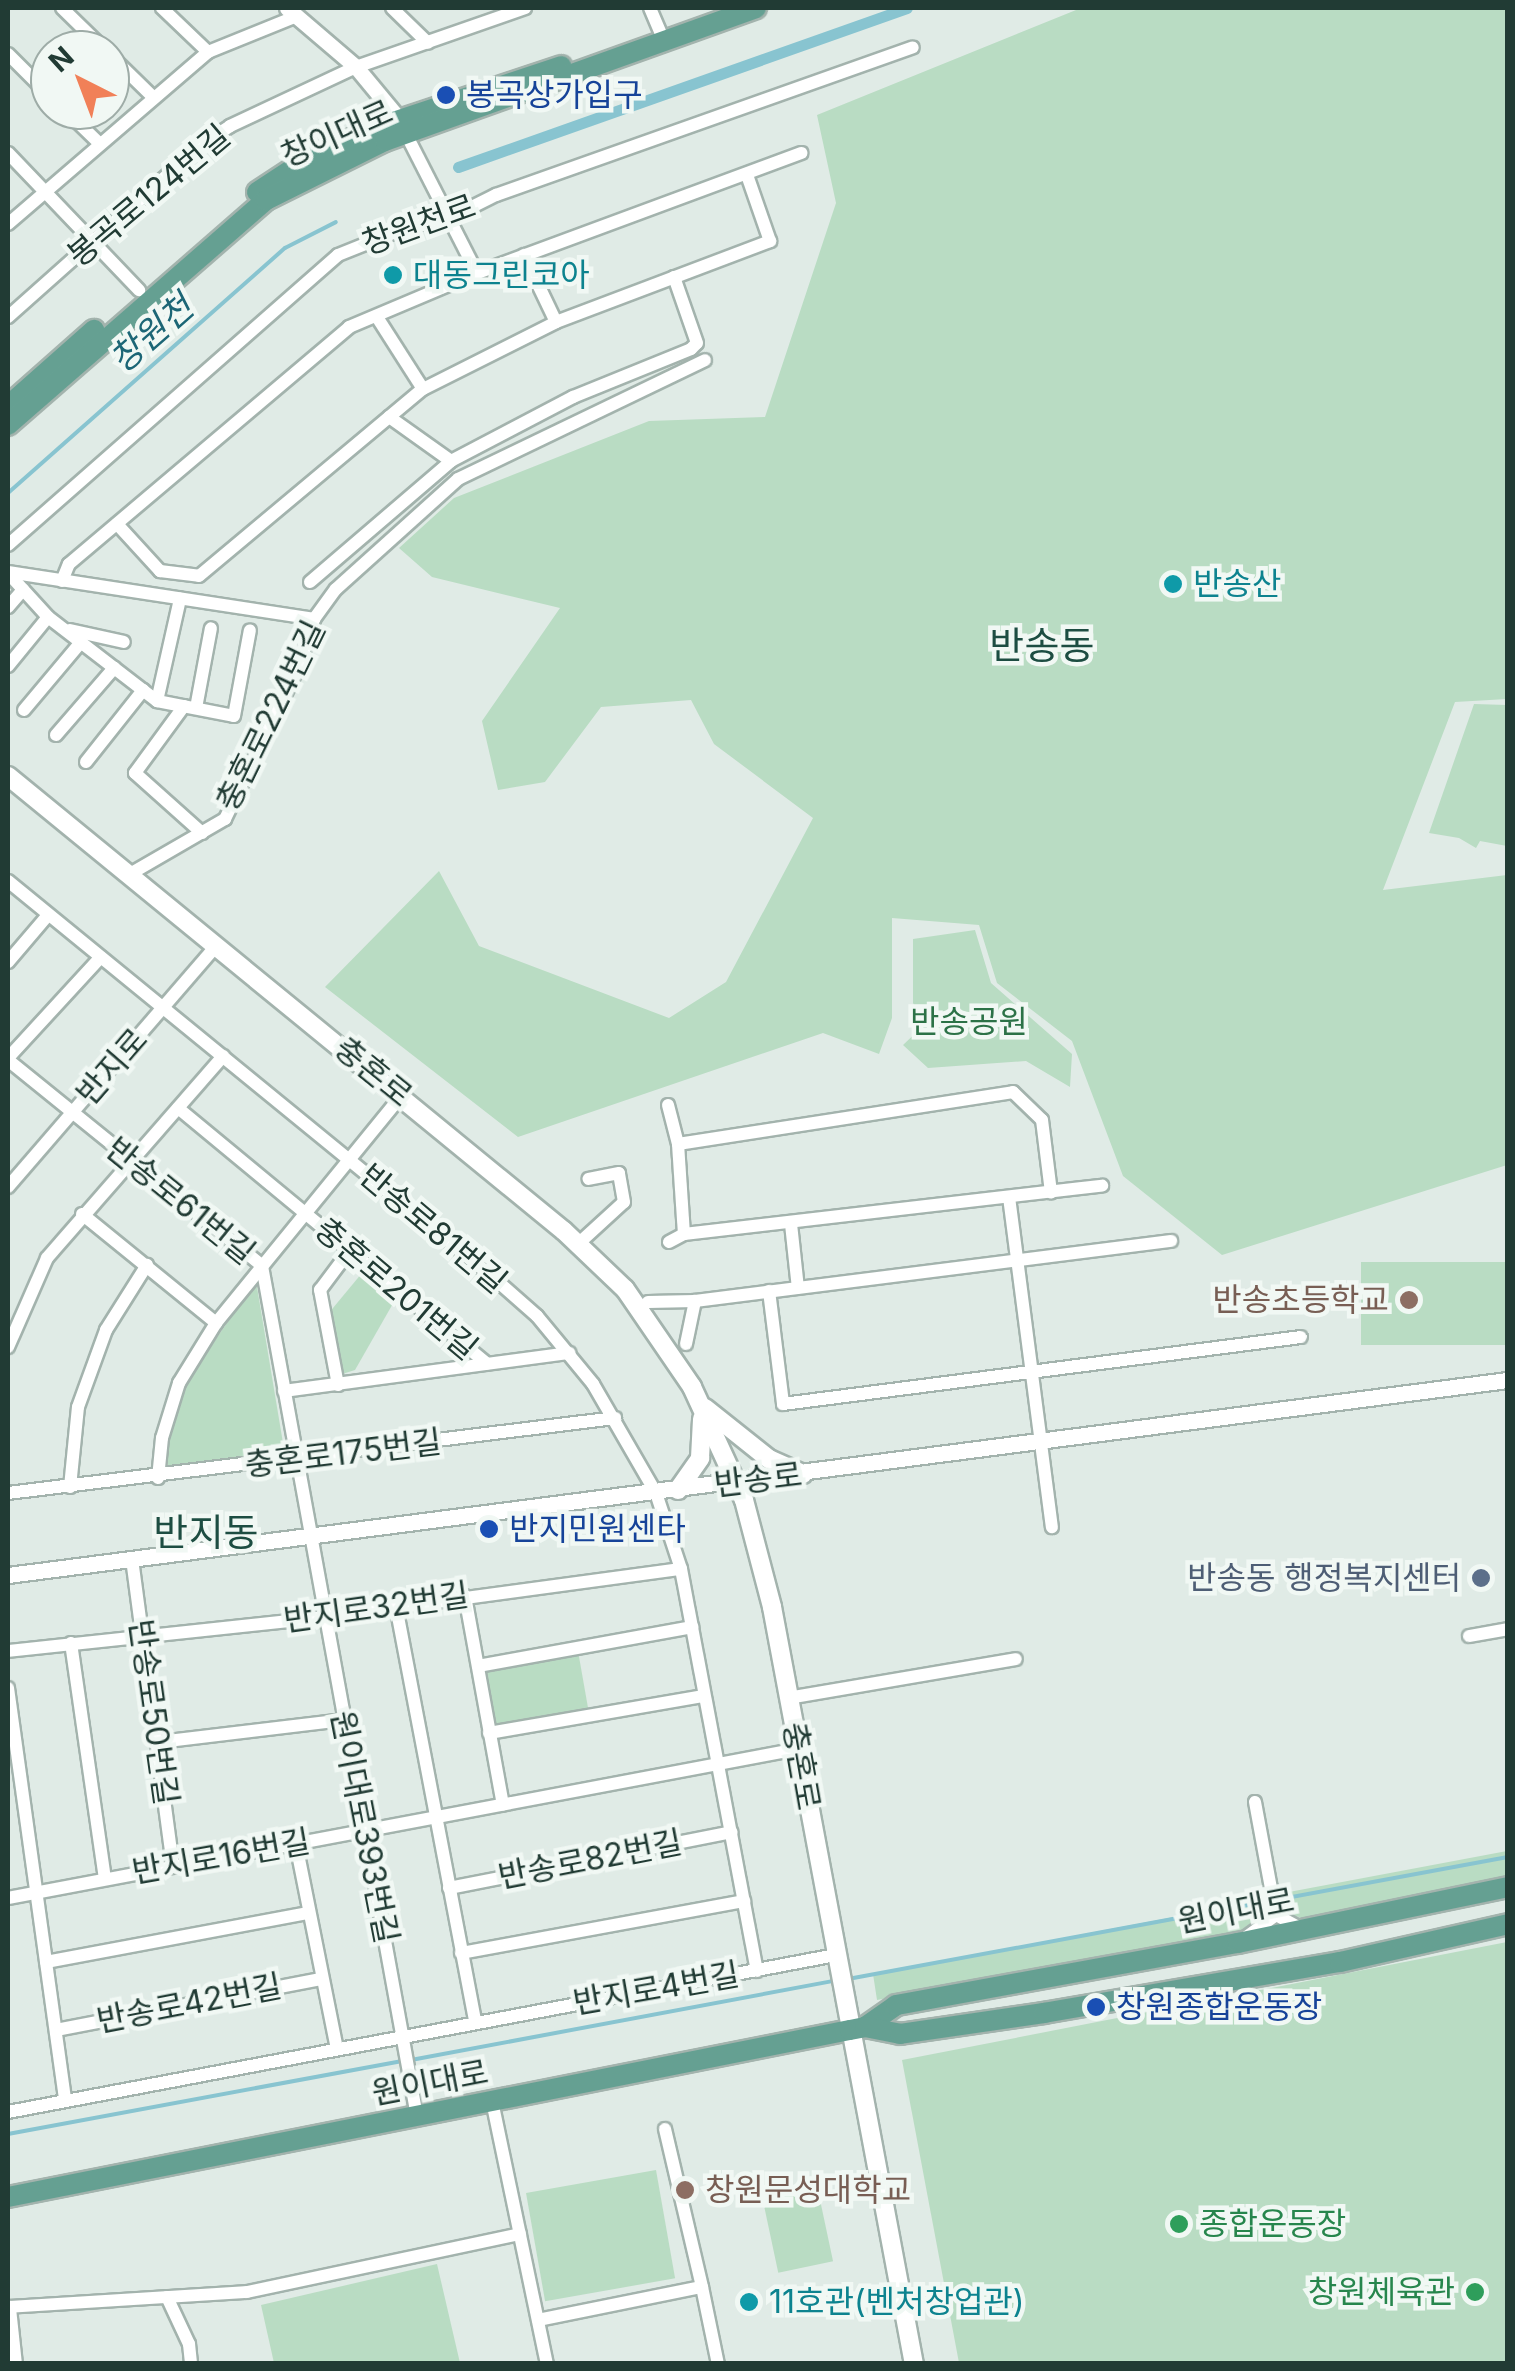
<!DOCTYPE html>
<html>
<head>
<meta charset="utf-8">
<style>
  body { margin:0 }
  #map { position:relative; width:1515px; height:2371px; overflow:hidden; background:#e0ebe6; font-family:Inter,"Noto Sans KR",sans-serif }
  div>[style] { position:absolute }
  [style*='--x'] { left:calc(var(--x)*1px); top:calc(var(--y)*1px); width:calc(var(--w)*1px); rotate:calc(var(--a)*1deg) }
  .green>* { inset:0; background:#b9dcc3; transform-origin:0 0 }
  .stream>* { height:4px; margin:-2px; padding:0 2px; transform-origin:2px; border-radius:2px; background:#88c4d0 }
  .canal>* { height:11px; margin:-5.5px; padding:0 5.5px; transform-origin:5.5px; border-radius:5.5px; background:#88c4d0 }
  .roads { filter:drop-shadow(2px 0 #a3b3ad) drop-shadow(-2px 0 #a3b3ad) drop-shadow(0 2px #a3b3ad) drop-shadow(0 -2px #a3b3ad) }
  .minor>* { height:12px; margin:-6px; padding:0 6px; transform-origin:6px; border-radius:6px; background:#fff }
  .tertiary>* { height:15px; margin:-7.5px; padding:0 7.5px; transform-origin:7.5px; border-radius:7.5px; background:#fff }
  .secondary>* { height:18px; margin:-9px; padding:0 9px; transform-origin:9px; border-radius:9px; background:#fff }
  .primary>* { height:20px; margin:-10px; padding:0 10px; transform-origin:10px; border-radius:10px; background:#65a092 }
  .dots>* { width:28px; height:28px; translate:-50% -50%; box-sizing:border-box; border:5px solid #f1f8f4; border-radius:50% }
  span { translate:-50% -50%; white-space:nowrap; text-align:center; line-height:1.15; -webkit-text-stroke:9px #f1f8f4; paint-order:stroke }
  .transit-label { font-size:32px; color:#164399 }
  .left { translate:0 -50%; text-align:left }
  .street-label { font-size:32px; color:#213b34 }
  .culture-label { font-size:32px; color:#0d838f }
  .park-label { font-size:32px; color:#2c7247 }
  .education-label { font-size:32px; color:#785e54 }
  .right { translate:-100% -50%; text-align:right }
  .service-label { font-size:32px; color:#4e5e75 }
  .leisure-label { font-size:32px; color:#27864d }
  .water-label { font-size:35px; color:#1c6676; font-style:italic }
  .quarter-label { font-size:38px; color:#1d4d42 }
  .frame { position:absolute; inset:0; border:10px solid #213b34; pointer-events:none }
  .north { position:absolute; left:30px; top:30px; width:100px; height:100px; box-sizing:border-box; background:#f1f8f4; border:2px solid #9eaca7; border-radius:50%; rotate:318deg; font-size:28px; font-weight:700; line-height:40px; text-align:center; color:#213b34 }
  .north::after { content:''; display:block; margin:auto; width:35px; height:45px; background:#f18058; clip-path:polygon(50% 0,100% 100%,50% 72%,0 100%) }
</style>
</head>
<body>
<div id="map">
  <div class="green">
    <div style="clip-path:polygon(1081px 8px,1507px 8px,1507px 699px,1455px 702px,1383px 890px,1507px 875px,1507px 1165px,1222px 1255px,1123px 1176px,1072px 1041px,997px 983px,979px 925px,892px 918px,892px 1018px,879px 1054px,823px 1033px,518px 1137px,325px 987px,439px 871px,479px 946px,669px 1018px,726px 982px,813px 818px,714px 744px,691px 700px,601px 707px,545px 782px,498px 790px,482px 721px,560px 608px,432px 577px,399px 548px,454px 498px,649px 421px,765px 417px,836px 203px,817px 115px)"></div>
    <div style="clip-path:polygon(1474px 704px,1507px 705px,1507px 846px,1480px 841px,1476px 848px,1459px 838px,1429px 833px)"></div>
    <div style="clip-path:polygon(975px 930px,991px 983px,1072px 1054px,1070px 1087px,1026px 1061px,928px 1068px,903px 1045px,925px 1024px,913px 1003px,913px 939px)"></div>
    <div style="left:1507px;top:1262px;width:83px;height:146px;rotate:90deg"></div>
    <div style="clip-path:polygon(367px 1267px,399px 1293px,355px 1370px,339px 1375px,328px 1314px)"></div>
    <div style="clip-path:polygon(256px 1281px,285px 1455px,168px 1470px,168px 1438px,182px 1388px)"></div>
    <div style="left:578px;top:1651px;width:60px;height:99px;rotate:80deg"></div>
    <div style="clip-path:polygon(1507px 1851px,1507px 1880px,1307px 1919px,1291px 1915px,1289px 1892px)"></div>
    <div style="clip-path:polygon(1258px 1901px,1265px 1917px,1259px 1927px,877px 2000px,873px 1974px)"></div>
    <div style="clip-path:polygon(1507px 1942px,1507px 2363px,959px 2363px,902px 2060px)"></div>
    <div style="left:656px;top:2170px;width:110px;height:132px;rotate:80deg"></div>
    <div style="left:816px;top:2181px;width:82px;height:56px;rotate:78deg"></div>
    <div style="clip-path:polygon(437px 2264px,460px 2363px,274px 2363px,261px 2305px)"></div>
  </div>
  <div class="stream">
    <div style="--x:8;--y:493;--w:370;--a:-41.5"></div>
    <div style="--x:285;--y:248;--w:57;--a:-27"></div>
    <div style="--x:848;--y:1979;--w:671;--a:-10.47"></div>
    <div style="--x:411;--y:2060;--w:430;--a:-10.6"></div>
    <div style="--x:8;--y:2134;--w:401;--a:-10.5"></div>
  </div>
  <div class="canal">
    <div style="--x:458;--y:167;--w:476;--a:-19.5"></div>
  </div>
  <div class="roads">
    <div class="minor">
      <div style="--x:62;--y:8;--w:60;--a:44.3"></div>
      <div style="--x:162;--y:8;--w:64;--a:43.7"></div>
      <div style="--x:392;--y:8;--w:50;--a:44.2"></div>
      <div style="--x:650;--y:8;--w:26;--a:67"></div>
      <div style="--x:8;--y:54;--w:59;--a:45"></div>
      <div style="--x:110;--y:55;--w:59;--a:44.3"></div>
      <div style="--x:65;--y:110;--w:47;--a:44.1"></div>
      <div style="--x:403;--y:128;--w:163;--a:63"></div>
      <div style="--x:8;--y:153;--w:190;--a:46.3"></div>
      <div style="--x:8;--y:224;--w:264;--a:-40.7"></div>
      <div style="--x:208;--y:52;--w:96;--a:-22"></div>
      <div style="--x:524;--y:255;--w:74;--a:64.5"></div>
      <div style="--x:8;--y:317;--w:259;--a:-41.7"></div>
      <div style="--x:201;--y:145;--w:35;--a:-33"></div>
      <div style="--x:230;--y:126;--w:139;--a:-25.1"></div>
      <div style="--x:356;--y:67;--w:179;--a:-19.2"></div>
      <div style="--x:377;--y:317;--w:85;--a:57.4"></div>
      <div style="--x:451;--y:461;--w:138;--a:-27.7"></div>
      <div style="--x:573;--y:397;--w:127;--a:-22.1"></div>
      <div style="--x:691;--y:349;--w:8;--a:-45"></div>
      <div style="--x:697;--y:343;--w:70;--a:-109.2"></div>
      <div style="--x:117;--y:524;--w:64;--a:47.5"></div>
      <div style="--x:160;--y:571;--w:39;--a:7"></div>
      <div style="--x:199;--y:576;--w:292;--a:-39.9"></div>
      <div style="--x:423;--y:389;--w:149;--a:-26.7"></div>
      <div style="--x:556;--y:322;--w:229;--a:-20.7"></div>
      <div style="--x:770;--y:241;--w:70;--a:-109.2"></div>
      <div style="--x:8;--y:545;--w:439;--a:-41.3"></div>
      <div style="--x:338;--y:255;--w:81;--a:-21.8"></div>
      <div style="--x:413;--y:225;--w:33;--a:-9"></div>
      <div style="--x:446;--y:220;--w:56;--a:-26.6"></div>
      <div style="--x:496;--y:195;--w:442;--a:-19.5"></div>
      <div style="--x:8;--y:572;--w:310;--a:8.7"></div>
      <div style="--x:8;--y:573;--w:59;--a:47.7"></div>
      <div style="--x:48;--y:617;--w:138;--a:37.6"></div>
      <div style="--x:157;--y:701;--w:78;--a:11"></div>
      <div style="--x:234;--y:716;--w:87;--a:-79.5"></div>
      <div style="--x:62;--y:581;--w:18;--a:-68"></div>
      <div style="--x:69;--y:564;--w:367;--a:-40.2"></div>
      <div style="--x:349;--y:327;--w:139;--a:-22.9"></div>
      <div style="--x:477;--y:273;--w:346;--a:-20.3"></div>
      <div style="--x:310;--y:582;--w:186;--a:-40.6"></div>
      <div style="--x:451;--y:461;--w:76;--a:-144.6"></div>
      <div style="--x:8;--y:607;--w:23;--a:-49"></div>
      <div style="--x:70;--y:630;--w:55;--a:12.5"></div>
      <div style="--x:8;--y:666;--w:63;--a:-50.8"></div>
      <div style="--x:157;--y:701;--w:105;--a:-77.3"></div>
      <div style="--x:184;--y:706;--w:83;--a:126.2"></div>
      <div style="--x:135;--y:773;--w:90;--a:41.8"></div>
      <div style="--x:196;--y:708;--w:81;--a:-79.4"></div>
      <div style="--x:24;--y:710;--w:89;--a:-50"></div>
      <div style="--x:56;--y:735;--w:89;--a:-49.1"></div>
      <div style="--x:86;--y:762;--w:92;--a:-51.6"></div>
      <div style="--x:130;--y:874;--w:110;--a:-30.1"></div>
      <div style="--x:225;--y:819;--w:172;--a:-64.2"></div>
      <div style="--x:300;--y:664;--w:47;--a:-72.7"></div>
      <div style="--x:314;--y:619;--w:37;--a:-54"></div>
      <div style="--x:336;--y:589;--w:164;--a:-42"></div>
      <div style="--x:458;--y:479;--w:274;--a:-25.7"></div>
      <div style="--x:8;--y:881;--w:629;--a:39.26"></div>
      <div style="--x:495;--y:1279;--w:56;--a:41.4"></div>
      <div style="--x:537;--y:1316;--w:88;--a:50.5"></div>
      <div style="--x:593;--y:1384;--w:126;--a:60"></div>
      <div style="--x:656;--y:1493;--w:80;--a:71.8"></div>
      <div style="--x:681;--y:1569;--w:409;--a:79.3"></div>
      <div style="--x:8;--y:962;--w:62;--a:-49.6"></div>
      <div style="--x:8;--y:1058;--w:137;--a:-47.4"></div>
      <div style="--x:8;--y:1060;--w:327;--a:39"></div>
      <div style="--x:262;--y:1266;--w:864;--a:79.67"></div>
      <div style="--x:668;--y:1105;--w:40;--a:75.6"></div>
      <div style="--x:678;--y:1144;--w:339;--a:-8.8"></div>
      <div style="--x:1013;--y:1092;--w:40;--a:44"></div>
      <div style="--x:1042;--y:1120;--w:73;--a:82.9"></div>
      <div style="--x:178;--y:1108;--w:401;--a:39.6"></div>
      <div style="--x:678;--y:1144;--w:90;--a:86.2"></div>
      <div style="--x:8;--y:1187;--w:318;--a:-49.2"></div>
      <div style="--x:1009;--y:1197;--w:333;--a:82.6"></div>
      <div style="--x:82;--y:1214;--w:173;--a:39.1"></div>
      <div style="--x:791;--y:1224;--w:64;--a:83.8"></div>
      <div style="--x:669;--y:1242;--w:17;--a:-28"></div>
      <div style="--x:684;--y:1234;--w:421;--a:-6.6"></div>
      <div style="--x:578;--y:1244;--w:62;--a:-42.4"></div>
      <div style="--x:624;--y:1202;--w:29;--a:-100"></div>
      <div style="--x:619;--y:1173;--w:31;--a:169"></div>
      <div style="--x:769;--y:1291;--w:114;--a:82.9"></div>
      <div style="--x:783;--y:1404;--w:522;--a:-7.37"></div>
      <div style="--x:648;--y:1302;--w:47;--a:-1.2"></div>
      <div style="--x:695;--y:1301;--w:480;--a:-7.2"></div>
      <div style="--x:686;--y:1344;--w:44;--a:-78.2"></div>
      <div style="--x:8;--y:1347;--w:97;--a:-66.3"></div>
      <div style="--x:47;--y:1258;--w:268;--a:-48.9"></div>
      <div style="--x:338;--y:1385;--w:97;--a:-100.7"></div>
      <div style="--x:320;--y:1290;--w:50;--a:-53.1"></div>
      <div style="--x:284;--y:1391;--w:288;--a:-7.6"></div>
      <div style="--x:158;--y:1478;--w:40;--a:-84.3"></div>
      <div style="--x:162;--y:1438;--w:58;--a:-72.8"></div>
      <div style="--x:179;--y:1383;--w:70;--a:-58.3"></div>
      <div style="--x:216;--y:1323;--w:294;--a:-50.8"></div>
      <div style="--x:70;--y:1487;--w:80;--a:-84.3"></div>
      <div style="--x:78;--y:1407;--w:82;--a:-70"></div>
      <div style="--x:106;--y:1330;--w:77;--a:-57.8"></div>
      <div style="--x:8;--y:1493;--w:612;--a:-7.04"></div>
      <div style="--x:132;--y:1559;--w:310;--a:82.4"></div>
      <div style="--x:465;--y:1596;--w:212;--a:79.7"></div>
      <div style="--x:396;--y:1606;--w:422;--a:79.2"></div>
      <div style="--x:1469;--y:1636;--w:40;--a:-10"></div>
      <div style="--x:71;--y:1643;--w:237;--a:81.8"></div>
      <div style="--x:8;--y:1651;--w:319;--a:-6.1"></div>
      <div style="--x:325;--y:1617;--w:359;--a:-7.7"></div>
      <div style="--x:478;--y:1666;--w:218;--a:-10.3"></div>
      <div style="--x:8;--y:1688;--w:414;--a:82.1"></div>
      <div style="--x:788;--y:1698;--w:231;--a:-9.7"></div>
      <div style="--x:489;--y:1733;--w:218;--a:-9.8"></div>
      <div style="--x:159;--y:1742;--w:185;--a:-6.8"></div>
      <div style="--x:1255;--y:1802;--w:115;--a:79.5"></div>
      <div style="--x:1276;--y:1915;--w:27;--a:28"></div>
      <div style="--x:296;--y:1844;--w:209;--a:78.7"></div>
      <div style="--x:449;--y:1888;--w:288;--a:-11.2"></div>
      <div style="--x:8;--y:1898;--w:803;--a:-10.69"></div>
      <div style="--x:1246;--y:1937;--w:37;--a:-36"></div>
      <div style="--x:461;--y:1953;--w:288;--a:-10.4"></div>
      <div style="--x:46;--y:1962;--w:267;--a:-10.6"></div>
      <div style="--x:56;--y:2030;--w:271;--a:-10.9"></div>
      <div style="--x:492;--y:2101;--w:269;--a:78.2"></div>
      <div style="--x:8;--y:2112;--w:843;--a:-10.74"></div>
      <div style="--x:665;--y:2129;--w:162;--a:76.8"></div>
      <div style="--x:167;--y:2297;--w:52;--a:64.9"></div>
      <div style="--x:189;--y:2344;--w:20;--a:84"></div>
      <div style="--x:8;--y:2307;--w:239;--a:-3.6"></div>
      <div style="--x:247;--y:2292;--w:279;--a:-12"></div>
      <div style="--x:538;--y:2320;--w:167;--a:-11.4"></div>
      <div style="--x:702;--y:2287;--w:79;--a:78.3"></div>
    </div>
    <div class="tertiary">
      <div style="--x:287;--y:8;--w:91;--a:40.5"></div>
      <div style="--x:356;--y:67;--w:67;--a:50.4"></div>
      <div style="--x:8;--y:1575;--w:1513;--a:-7.41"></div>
      <div style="--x:8;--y:2308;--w:56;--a:83.9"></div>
    </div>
    <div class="secondary">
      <div style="--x:8;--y:776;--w:718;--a:39.3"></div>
      <div style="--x:564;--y:1231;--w:84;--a:43.6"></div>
      <div style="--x:625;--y:1289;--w:119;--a:55.6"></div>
      <div style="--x:692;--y:1387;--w:124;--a:65.3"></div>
      <div style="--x:744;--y:1500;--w:111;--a:75.3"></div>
      <div style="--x:772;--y:1607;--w:770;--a:79.38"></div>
      <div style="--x:705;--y:1408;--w:82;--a:38.6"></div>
      <div style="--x:769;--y:1459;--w:37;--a:24"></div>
      <div style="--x:678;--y:1490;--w:39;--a:-55"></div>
      <div style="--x:700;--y:1458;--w:39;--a:-87"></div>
    </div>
    <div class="primary">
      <div style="--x:257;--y:192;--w:66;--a:-33.2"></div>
      <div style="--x:312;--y:156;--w:75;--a:-23.5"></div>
      <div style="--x:381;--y:126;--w:190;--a:-18.4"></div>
      <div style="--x:8;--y:406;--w:115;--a:-41.5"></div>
      <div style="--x:8;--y:425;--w:342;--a:-41.1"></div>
      <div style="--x:266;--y:200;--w:133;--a:-26.4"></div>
      <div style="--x:385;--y:141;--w:394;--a:-19.7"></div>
      <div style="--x:865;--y:2027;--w:38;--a:-35"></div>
      <div style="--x:896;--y:2005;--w:348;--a:-10.3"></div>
      <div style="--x:1238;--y:1943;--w:276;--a:-11.7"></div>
      <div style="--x:8;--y:2197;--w:858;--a:-11.22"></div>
      <div style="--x:850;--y:2030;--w:15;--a:-11"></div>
      <div style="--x:865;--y:2027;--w:36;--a:11"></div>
      <div style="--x:900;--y:2034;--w:146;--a:-8.3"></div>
      <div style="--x:1044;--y:2013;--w:300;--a:-9.8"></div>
      <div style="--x:1340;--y:1962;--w:172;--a:-12.7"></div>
    </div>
  </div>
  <div class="dots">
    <div style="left:446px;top:95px;background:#1a4fb4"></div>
    <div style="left:393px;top:275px;background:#0f9aa8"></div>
    <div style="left:1173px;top:584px;background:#0f9aa8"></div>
    <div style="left:1409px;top:1300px;background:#8d6e63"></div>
    <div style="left:489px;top:1529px;background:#1a4fb4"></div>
    <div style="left:1481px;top:1578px;background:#5c6f8a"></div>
    <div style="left:1096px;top:2007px;background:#1a4fb4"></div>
    <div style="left:685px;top:2190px;background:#8d6e63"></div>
    <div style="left:1179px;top:2224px;background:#2e9e5b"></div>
    <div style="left:1475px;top:2292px;background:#2e9e5b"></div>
    <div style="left:749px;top:2302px;background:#0f9aa8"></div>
  </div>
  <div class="transit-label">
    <span class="left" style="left:466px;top:95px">봉곡상가입구</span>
    <span class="left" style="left:509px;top:1529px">반지민원센타</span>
    <span class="left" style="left:1116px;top:2007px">창원종합운동장</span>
  </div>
  <div class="street-label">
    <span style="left:337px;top:134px;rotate:-24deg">창이대로</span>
    <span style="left:149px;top:196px;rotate:-40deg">봉곡로124번길</span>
    <span style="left:419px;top:225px;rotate:-20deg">창원천로</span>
    <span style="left:271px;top:716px;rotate:-64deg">충혼로224번길</span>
    <span style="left:112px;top:1067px;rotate:-49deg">반지로</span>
    <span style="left:373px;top:1072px;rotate:39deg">충혼로</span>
    <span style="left:180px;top:1201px;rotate:39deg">반송로61번길</span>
    <span style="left:433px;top:1229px;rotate:40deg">반송로81번길</span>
    <span style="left:396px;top:1289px;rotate:40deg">충혼로201번길</span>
    <span style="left:343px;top:1454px;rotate:-7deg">충혼로175번길</span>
    <span style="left:758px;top:1480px;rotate:-7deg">반송로</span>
    <span style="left:376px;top:1608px;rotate:-8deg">반지로32번길</span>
    <span style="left:153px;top:1712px;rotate:82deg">반송로50번길</span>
    <span style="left:801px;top:1766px;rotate:80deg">충혼로</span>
    <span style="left:364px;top:1827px;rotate:79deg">원이대로393번길</span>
    <span style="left:221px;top:1857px;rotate:-10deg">반지로16번길</span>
    <span style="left:590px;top:1860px;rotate:-11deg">반송로82번길</span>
    <span style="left:1236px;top:1911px;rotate:-11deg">원이대로</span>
    <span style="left:656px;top:1989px;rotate:-10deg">반지로4번길</span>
    <span style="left:189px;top:2004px;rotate:-11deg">반송로42번길</span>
    <span style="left:430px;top:2083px;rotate:-11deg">원이대로</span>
  </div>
  <div class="culture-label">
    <span class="left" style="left:413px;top:275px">대동그린코아</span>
    <span class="left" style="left:1193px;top:584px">반송산</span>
    <span class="left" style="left:769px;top:2302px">11호관(벤처창업관)</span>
  </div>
  <div class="park-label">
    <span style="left:969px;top:1022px">반송공원</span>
  </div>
  <div class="education-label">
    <span class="right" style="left:1389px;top:1300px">반송초등학교</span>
    <span class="left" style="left:705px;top:2190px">창원문성대학교</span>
  </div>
  <div class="service-label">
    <span class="right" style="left:1461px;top:1578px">반송동 행정복지센터</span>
  </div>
  <div class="leisure-label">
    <span class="left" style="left:1199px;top:2224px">종합운동장</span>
    <span class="right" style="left:1455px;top:2292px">창원체육관</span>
  </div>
  <div class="water-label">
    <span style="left:151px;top:333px;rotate:-41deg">창원천</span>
  </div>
  <div class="quarter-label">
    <span style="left:1042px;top:646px">반송동</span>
    <span style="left:206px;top:1533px">반지동</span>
  </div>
  <div class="frame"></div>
  <div class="north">N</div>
</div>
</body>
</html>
